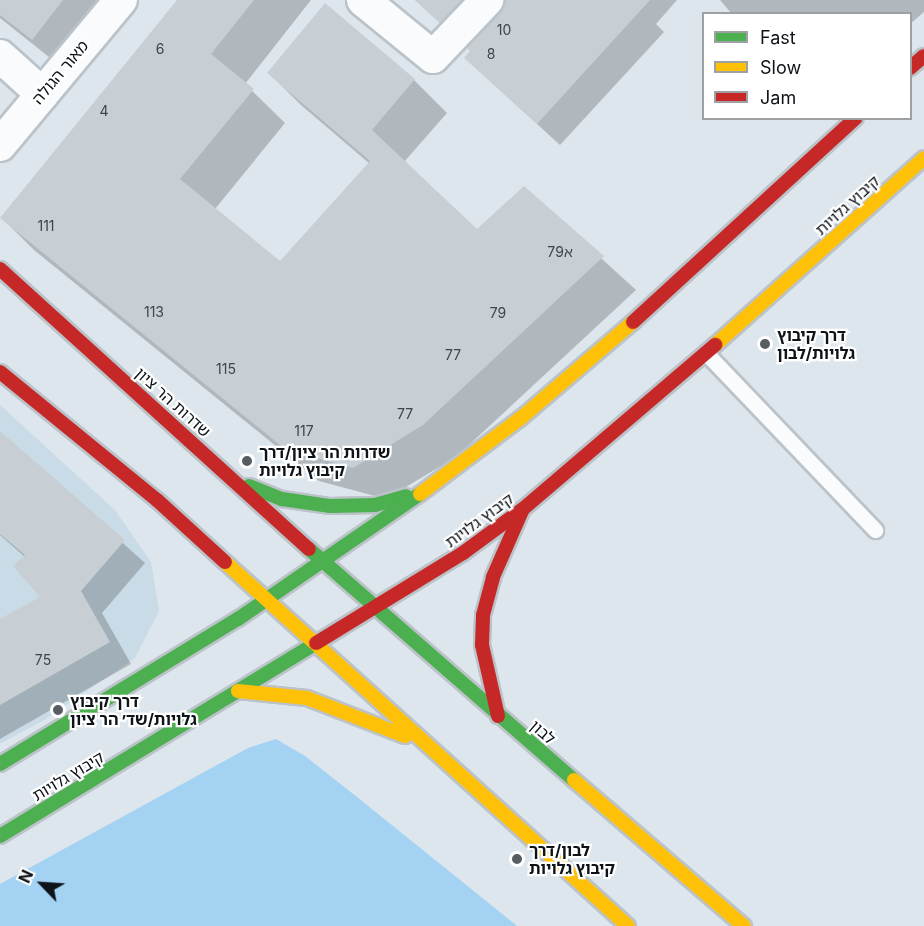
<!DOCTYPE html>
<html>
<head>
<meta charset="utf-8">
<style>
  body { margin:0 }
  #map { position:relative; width:924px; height:926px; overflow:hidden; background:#dde6ed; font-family:Inter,"Noto Sans Hebrew",sans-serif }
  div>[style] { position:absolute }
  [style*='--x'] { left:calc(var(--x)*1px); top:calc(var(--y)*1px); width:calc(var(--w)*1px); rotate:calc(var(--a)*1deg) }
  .built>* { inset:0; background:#c9dbe6 }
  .green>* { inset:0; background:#a3d2f2 }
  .shadow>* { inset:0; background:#0003 }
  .building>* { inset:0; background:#c7cfd4 }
  .roads { filter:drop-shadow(2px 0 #bbc3c9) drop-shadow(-2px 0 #bbc3c9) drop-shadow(0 2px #bbc3c9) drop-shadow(0 -2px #bbc3c9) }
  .lane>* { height:15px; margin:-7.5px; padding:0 7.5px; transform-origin:7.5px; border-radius:7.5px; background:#fafbfc }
  .street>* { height:32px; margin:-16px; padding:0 16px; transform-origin:16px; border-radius:16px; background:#fafbfc }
  .fast>* { height:14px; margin:-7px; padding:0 7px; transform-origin:7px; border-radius:7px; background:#4caf50 }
  .slow>* { height:14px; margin:-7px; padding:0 7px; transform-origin:7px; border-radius:7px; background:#ffc107 }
  .jam>* { height:14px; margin:-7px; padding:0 7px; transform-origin:7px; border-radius:7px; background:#c62828 }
  .dots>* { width:16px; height:16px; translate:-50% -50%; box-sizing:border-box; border:3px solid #fff; border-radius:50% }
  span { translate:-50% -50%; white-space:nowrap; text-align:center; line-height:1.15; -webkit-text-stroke:4.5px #fff; paint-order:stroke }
  .number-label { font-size:14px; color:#3e4449 }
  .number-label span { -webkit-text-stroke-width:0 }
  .street-label { font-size:16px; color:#0d1318 }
  .poi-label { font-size:16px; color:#0d1318; font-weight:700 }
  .left { translate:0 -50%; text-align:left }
  .legend { position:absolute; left:702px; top:12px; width:210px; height:108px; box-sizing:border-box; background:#fff; border:2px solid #9ea1a3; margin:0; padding:8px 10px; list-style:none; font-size:18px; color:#0d1318 }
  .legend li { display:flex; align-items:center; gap:12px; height:30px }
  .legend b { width:30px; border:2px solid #9ea1a3 }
  .north { position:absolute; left:12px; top:854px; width:60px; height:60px; -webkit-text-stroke:4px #fff; paint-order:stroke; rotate:295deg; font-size:16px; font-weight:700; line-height:24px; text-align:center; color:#0d1318 }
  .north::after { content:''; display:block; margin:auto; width:21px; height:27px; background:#0d1318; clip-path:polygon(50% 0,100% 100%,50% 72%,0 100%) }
</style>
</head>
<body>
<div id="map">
  <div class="built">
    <div style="clip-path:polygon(0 405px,115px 510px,151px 562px,159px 611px,135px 658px,46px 719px,0 744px)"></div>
  </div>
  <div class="green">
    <div style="clip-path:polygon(276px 739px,305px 756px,357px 797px,517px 926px,0 926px,0 884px,248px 748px)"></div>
  </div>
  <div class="shadow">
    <div style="clip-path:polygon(0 0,101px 0,54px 61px,0 18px)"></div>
    <div style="clip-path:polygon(179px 0,311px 0,245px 84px,285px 123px,215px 209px,280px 263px,370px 164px,301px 105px,269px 73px,325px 6px,414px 80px,447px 113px,404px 162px,477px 231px,524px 188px,636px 290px,456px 457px,386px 499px,319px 481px,34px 250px,2px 218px)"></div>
    <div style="clip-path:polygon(415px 0,677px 0,656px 24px,664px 32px,560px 145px,489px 80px,493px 19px,492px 18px,464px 45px)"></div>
    <div style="clip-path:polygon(720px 0,924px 0,924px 12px,910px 24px,910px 14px,732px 14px)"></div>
    <div style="clip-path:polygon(0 433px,145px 563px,102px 613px,131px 664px,0 739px,0 621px,42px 597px,25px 557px,0 535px)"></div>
  </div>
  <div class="building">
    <div style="clip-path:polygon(0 0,63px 0,32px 40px,0 15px)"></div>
    <div style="clip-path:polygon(177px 0,254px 0,211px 54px,254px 89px,180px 179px,280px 261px,370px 161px,267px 73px,325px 3px,415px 79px,372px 130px,477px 229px,524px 186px,604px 256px,423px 425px,353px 468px,285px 449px,0 218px)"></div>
    <div style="clip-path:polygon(415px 0,462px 0,440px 23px)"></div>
    <div style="clip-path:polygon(504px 0,650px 0,537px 124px,464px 58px,470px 51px,467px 48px,500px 12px)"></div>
    <div style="clip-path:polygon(0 431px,125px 540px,81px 591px,110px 642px,0 705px,0 619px,40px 597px,13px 566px,25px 555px,0 534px)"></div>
  </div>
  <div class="roads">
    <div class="lane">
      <div style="--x:706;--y:353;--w:245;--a:46.3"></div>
    </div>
    <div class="street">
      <div style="--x:363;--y:0;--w:90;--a:39.2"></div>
      <div style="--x:433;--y:57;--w:79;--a:-46.5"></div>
      <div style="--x:0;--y:56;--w:57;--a:42.1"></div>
      <div style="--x:0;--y:145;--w:189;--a:-50.2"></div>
    </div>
    <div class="fast">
      <div style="--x:249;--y:486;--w:35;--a:22"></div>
      <div style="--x:282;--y:499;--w:49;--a:8.3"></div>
      <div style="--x:330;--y:506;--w:45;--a:-1.3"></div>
      <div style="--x:375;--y:505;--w:32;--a:-16"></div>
      <div style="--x:309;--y:549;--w:352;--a:41.1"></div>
      <div style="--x:0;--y:764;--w:279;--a:-31.4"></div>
      <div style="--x:238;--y:619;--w:221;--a:-34.5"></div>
      <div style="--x:0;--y:836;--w:370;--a:-31.4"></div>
    </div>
    <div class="slow">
      <div style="--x:715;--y:345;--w:280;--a:-41.8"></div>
      <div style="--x:420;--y:494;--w:126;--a:-37"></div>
      <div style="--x:521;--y:418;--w:148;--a:-40.6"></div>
      <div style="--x:225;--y:562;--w:543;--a:42.09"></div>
      <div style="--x:238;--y:691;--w:69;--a:5.8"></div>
      <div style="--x:307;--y:698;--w:105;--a:21.2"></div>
      <div style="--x:574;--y:780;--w:224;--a:40.7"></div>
    </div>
    <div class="jam">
      <div style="--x:910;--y:68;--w:18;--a:-41"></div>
      <div style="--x:0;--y:269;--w:417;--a:42.2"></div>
      <div style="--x:633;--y:322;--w:302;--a:-42.5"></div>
      <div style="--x:0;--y:372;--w:203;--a:39.2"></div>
      <div style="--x:157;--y:500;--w:92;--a:42.4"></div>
      <div style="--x:316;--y:643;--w:172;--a:-31.5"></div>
      <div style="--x:463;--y:553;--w:74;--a:-36.3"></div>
      <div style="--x:523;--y:509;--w:253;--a:-40.5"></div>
      <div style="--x:498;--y:716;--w:73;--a:-102.7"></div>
      <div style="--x:482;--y:645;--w:30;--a:-88"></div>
      <div style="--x:483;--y:615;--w:39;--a:-75"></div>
      <div style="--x:493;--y:577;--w:72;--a:-66.3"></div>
    </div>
  </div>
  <div class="dots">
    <div style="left:765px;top:344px;background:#565d63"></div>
    <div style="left:247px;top:461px;background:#565d63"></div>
    <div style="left:58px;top:710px;background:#565d63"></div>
    <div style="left:517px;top:859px;background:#565d63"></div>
  </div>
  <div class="number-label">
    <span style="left:504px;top:30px">10</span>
    <span style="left:160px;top:49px">6</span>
    <span style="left:491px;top:54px">8</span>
    <span style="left:104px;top:111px">4</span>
    <span style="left:46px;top:226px">111</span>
    <span style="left:560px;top:252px">79א</span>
    <span style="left:154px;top:312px">113</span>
    <span style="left:498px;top:313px">79</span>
    <span style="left:453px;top:355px">77</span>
    <span style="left:226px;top:369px">115</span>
    <span style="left:405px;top:414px">77</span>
    <span style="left:304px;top:431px">117</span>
    <span style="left:43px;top:660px">75</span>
  </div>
  <div class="street-label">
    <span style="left:60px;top:72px;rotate:-50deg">מאור הגולה</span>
    <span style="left:847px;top:205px;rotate:-42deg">קיבוץ גלויות</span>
    <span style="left:173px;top:402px;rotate:42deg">שדרות הר ציון</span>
    <span style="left:479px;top:520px;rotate:-36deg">קיבוץ גלויות</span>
    <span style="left:543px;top:732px;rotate:41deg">לבון</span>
    <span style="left:68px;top:776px;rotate:-31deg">קיבוץ גלויות</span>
  </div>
  <div class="poi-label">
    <span class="left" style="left:777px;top:344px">דרך קיבוץ<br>גלויות/לבון</span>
    <span class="left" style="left:259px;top:461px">שדרות הר ציון/דרך<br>קיבוץ גלויות</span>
    <span class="left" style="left:70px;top:710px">דרך קיבוץ<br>גלויות/שד׳ הר ציון</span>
    <span class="left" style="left:529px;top:859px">לבון/דרך<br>קיבוץ גלויות</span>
  </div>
  <ul class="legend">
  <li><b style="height:8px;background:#4caf50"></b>Fast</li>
  <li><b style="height:8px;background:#ffc107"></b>Slow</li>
  <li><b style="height:8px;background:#c62828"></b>Jam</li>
  </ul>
  <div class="north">N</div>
</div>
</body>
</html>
